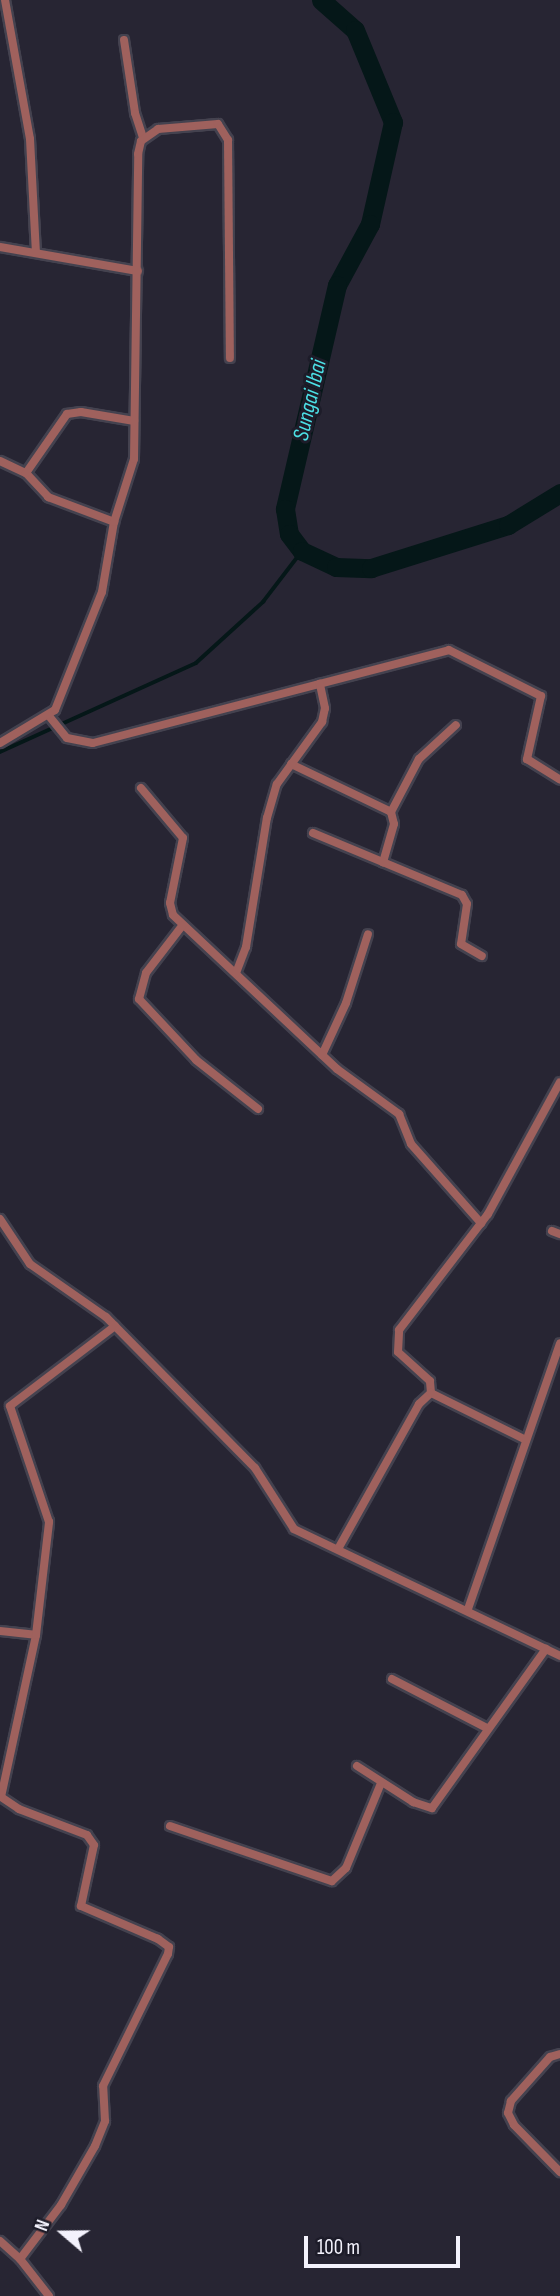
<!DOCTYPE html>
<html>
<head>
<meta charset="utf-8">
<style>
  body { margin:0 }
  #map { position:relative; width:560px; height:2296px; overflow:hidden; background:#272533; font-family:"Sofia Sans Condensed",sans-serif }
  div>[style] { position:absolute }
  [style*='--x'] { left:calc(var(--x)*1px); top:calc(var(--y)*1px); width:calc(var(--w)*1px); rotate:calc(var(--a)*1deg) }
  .stream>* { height:3.5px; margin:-1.75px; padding:0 1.75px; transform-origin:1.75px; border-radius:1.75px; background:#051718 }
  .river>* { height:19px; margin:-9.5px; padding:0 9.5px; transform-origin:9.5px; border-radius:9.5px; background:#051718 }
  .roads { filter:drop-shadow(2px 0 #44424f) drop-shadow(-2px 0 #44424f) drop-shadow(0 2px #44424f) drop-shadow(0 -2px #44424f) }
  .minor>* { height:8px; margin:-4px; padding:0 4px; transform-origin:4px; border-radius:4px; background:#9f615d }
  span { translate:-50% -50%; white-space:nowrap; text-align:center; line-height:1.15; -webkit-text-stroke:6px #1d1c29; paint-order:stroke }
  .water-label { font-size:23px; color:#4cdfe5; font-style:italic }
  .north { position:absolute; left:28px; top:2198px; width:70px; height:70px; -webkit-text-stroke:5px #1d1c29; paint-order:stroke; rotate:290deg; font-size:19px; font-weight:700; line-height:28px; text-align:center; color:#f3f2fc }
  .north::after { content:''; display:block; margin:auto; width:24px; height:32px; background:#f3f2fc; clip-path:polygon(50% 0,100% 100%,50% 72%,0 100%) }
  .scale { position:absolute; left:304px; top:2236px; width:156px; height:32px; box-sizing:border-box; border:4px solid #f3f2fc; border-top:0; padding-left:9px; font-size:21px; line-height:24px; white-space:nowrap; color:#f3f2fc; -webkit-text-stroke:5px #1d1c29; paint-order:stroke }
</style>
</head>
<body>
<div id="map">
  <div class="stream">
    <div style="--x:0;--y:752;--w:215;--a:-24.4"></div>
    <div style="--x:196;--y:663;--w:91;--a:-42.3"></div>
    <div style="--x:263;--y:602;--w:64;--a:-52.6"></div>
  </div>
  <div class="river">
    <div style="--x:321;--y:0;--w:45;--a:41.4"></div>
    <div style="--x:355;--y:30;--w:100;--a:67.6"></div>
    <div style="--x:393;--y:122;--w:105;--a:102.7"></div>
    <div style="--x:370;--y:224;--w:69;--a:118.4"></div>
    <div style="--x:337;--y:285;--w:230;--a:103.1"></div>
    <div style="--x:285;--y:509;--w:25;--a:81"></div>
    <div style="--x:289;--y:534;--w:21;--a:53"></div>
    <div style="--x:302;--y:551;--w:38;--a:25"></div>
    <div style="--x:336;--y:567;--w:35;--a:2"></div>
    <div style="--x:371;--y:568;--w:144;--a:-17.4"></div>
    <div style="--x:508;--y:525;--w:61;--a:-31.6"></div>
  </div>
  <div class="roads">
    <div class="minor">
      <div style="--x:5;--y:0;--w:141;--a:79.8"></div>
      <div style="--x:30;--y:139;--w:114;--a:87"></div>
      <div style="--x:124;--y:40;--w:74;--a:81.4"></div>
      <div style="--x:135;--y:113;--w:25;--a:72"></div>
      <div style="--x:0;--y:247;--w:140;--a:9.9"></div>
      <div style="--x:0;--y:461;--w:29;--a:25"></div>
      <div style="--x:26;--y:473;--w:33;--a:47"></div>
      <div style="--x:48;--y:497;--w:71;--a:20.7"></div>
      <div style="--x:26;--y:473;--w:72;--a:-55.2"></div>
      <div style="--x:67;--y:414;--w:14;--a:-8"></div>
      <div style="--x:81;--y:412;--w:54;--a:9.6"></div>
      <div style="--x:49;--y:716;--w:28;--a:51"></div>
      <div style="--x:67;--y:738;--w:26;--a:11"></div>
      <div style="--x:93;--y:743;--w:368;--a:-14.6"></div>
      <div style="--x:449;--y:650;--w:103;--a:26.6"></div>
      <div style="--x:541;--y:696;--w:65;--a:102.5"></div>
      <div style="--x:527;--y:759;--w:39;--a:32"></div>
      <div style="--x:0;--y:743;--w:64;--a:-31"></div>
      <div style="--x:55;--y:710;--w:127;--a:-68.3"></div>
      <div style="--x:102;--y:592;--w:71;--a:-80.3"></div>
      <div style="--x:114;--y:522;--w:66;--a:-72.4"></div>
      <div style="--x:134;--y:459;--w:305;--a:-89.2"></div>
      <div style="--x:138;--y:154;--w:13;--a:-77"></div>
      <div style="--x:141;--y:141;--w:21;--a:-35"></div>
      <div style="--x:158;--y:129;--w:60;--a:-4.8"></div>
      <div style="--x:218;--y:124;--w:19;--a:58"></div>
      <div style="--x:228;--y:140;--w:218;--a:89.5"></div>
      <div style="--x:291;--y:764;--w:111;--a:25.6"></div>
      <div style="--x:391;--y:812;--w:12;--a:76"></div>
      <div style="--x:394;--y:824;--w:40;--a:106"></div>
      <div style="--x:141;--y:788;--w:65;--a:50"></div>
      <div style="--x:183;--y:838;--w:66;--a:101.3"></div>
      <div style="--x:170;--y:903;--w:12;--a:76"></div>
      <div style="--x:173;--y:915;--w:225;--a:43.2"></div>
      <div style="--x:337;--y:1069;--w:77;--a:36"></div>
      <div style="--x:399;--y:1114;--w:32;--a:68"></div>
      <div style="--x:411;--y:1144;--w:106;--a:48.5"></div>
      <div style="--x:391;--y:812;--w:60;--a:-62.2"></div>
      <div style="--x:419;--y:759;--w:50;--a:-42.6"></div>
      <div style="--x:313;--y:833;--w:161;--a:22.6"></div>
      <div style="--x:462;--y:895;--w:10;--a:61"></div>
      <div style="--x:467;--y:904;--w:40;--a:98.5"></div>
      <div style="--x:461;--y:944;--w:24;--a:30"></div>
      <div style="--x:182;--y:926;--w:59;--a:127.5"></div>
      <div style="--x:146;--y:973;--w:27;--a:105"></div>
      <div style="--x:139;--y:999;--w:83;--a:46.9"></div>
      <div style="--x:196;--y:1060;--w:79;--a:38.3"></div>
      <div style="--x:236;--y:973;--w:28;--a:-69"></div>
      <div style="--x:246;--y:947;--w:131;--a:-80.8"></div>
      <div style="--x:267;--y:818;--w:35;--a:-74"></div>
      <div style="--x:277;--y:784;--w:77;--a:-54"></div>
      <div style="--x:322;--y:722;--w:14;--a:-78"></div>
      <div style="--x:325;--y:708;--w:25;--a:-102"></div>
      <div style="--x:322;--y:1055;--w:57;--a:-65.2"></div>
      <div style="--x:346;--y:1003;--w:72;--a:-72.3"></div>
      <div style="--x:0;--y:1219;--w:54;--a:56.3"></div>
      <div style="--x:30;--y:1264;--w:93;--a:34.9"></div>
      <div style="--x:106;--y:1317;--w:212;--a:45.4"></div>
      <div style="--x:255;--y:1468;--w:72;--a:57.4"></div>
      <div style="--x:294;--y:1529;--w:295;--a:25.5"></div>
      <div style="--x:552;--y:1231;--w:9;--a:21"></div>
      <div style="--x:431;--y:1393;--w:12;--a:-95"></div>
      <div style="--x:430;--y:1381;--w:43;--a:-137.8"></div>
      <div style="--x:398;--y:1352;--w:22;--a:-87"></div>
      <div style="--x:399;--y:1330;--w:146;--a:-52.5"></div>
      <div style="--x:488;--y:1214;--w:150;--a:-61.4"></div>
      <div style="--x:338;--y:1549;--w:166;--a:-60.8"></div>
      <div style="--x:419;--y:1404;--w:16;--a:-43"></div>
      <div style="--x:431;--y:1393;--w:106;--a:26.3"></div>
      <div style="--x:468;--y:1609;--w:281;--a:-70.9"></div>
      <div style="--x:0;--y:1631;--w:36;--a:6"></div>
      <div style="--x:392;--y:1679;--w:107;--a:27.3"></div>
      <div style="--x:357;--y:1766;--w:67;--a:32.7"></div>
      <div style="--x:413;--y:1802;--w:20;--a:18"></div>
      <div style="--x:432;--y:1808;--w:196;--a:-54.4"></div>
      <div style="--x:170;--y:1826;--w:171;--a:18.8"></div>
      <div style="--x:332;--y:1881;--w:19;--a:-43"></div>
      <div style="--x:346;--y:1868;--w:92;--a:-67.6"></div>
      <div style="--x:560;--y:2054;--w:10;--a:163"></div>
      <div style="--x:550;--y:2057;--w:59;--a:131.6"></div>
      <div style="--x:511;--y:2101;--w:12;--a:104"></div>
      <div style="--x:508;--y:2113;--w:13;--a:63"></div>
      <div style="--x:514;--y:2125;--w:66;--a:45.6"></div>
      <div style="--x:0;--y:2241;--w:27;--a:42"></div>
      <div style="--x:20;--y:2259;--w:47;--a:51.9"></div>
      <div style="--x:20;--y:2259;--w:68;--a:-52.8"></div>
      <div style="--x:61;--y:2205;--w:68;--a:-60"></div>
      <div style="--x:95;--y:2146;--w:27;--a:-68"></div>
      <div style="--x:105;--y:2121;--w:35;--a:-93"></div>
      <div style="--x:103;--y:2086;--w:147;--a:-63.8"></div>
      <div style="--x:168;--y:1954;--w:7;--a:-82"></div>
      <div style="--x:169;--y:1947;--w:14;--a:-144"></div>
      <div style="--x:158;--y:1939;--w:84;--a:-156.8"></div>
      <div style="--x:81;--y:1906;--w:62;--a:-78"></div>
      <div style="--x:94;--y:1845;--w:12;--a:-125"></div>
      <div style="--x:87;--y:1835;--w:73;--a:-159.1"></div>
      <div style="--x:19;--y:1809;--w:22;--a:-146"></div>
      <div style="--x:1;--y:1797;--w:166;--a:-77.8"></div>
      <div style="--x:36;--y:1635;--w:114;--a:-83.4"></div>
      <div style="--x:49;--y:1522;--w:122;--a:-108.6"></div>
      <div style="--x:10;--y:1406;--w:132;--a:-37.3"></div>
    </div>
  </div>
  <div class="water-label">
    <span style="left:310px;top:400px;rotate:-77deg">Sungai Ibai</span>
  </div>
  <div class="north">N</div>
  <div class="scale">100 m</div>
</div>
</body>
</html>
